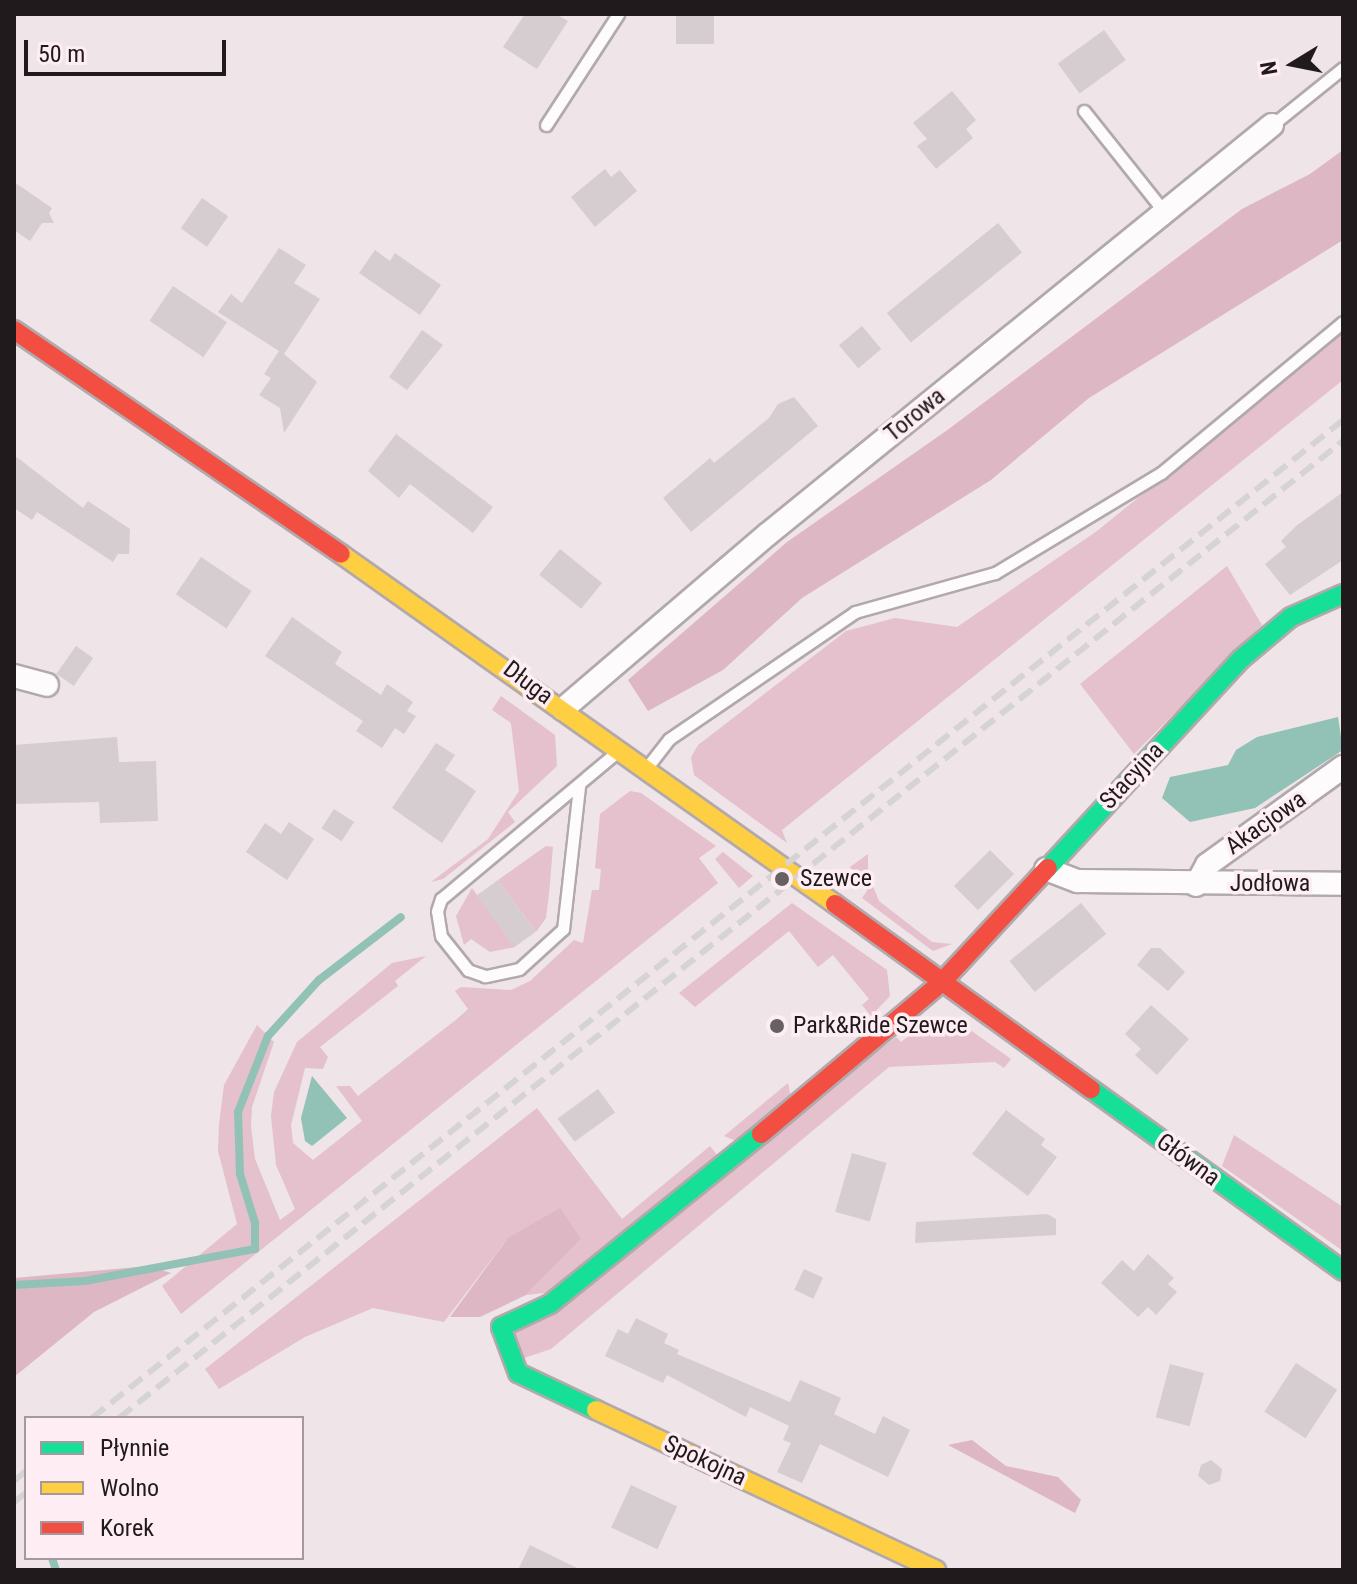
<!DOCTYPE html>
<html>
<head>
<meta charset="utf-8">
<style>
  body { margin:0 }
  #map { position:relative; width:1357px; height:1584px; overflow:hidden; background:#efe4e7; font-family:"Roboto Condensed",sans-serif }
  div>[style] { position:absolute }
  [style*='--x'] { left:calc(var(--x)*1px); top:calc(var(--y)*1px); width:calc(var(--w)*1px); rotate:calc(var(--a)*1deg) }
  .green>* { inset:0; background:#e4c1cc }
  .forest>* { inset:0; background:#deb7c4 }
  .water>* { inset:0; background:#91c2b5 }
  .stream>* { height:8px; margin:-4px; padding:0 4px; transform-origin:4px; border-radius:4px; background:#91c2b5 }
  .building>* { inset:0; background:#d6cdd0; transform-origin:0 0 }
  .roads { filter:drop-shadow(2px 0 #b1a9ac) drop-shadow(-2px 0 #b1a9ac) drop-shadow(0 2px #b1a9ac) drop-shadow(0 -2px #b1a9ac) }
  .lane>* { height:11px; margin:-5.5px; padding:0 5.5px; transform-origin:5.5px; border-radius:5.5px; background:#fdfbfb }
  .street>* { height:22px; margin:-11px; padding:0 11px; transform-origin:11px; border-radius:11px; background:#fdfbfb }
  .fast>* { height:18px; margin:-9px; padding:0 9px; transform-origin:9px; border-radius:9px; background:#16e098 }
  .slow>* { height:18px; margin:-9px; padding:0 9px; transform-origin:9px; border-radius:9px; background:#ffcf43 }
  .jam>* { height:18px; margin:-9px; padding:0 9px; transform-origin:9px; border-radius:9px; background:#f24e42 }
  .rail>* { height:6px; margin-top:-3px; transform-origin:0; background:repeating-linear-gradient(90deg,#d6d3d3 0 16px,transparent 0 24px) }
  .dots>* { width:22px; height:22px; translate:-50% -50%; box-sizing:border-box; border:4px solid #feeef3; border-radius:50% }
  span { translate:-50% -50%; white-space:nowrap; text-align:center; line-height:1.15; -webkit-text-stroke:7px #feeef3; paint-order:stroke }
  .street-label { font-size:24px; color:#201a1c }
  .poi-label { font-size:24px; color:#201a1c }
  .left { translate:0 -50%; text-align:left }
  .frame { position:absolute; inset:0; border:16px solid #201a1c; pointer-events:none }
  .legend { position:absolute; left:24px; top:1416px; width:280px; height:144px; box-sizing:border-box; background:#feeef3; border:2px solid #a5999d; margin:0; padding:10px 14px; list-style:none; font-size:24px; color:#201a1c }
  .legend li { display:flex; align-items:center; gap:16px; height:40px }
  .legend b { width:40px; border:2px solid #a5999d }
  .north { position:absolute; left:1253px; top:24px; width:80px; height:80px; -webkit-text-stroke:6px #feeef3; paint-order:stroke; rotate:260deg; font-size:22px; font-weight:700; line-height:32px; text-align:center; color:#201a1c }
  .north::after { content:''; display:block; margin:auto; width:28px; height:36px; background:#201a1c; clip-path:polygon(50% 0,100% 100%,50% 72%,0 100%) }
  .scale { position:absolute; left:24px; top:40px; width:202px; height:36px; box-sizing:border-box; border:4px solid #201a1c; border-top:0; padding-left:10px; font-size:24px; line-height:28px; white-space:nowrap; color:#201a1c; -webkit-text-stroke:6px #feeef3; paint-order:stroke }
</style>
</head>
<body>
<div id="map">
  <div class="green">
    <div style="clip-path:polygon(1343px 332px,1343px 380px,782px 830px,787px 843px,694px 775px,691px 757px,698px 745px,846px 631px,895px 618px,957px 627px,1097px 531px)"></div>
    <div style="clip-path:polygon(1227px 566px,1262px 625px,1134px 754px,1080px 684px)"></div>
    <div style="clip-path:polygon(501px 696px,555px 735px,557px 766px,508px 812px,515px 822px,443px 879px,431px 882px,488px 839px,519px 791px,511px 723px,492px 710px)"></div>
    <div style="clip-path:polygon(630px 791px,641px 793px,716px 846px,699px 858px,718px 883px,181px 1314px,162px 1286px,237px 1224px,218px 1151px,219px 1124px,224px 1085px,257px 1025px,274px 1042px,252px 1107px,251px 1126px,255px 1159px,280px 1220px,295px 1209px,276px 1165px,271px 1116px,274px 1092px,297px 1042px,392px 963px,426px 956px,395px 981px,398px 986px,320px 1047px,328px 1057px,323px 1069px,305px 1068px,291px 1125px,293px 1143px,313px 1160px,362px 1121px,336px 1086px,350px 1086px,358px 1096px,457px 1019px,468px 1009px,455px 991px,461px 987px,511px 990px,530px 981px,574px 940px,583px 943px,592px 890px,599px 890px,601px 869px,595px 868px,600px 814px)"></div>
    <div style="clip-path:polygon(546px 846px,553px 847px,549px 894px,546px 918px,536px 932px,498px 880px)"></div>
    <div style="clip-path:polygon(723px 852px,753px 876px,739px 888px,715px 859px)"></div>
    <div style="clip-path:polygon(868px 854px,868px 874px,879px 901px,932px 942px,952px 944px,933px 951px,862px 898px,867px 891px,850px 867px)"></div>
    <div style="clip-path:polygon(472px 888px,515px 947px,490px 952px,471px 939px,464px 945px,456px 916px)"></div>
    <div style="clip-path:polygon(792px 903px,887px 970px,890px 996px,871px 1016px,862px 1005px,869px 999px,833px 955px,818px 967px,789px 931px,695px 1007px,679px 993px)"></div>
    <div style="clip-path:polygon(952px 1017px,1011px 1059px,1004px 1068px,995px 1062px,889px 1067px,551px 1349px,521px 1359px,511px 1332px,896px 1037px,901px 1042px,931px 1019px)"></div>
    <div style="clip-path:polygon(788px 1083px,791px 1098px,739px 1142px,724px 1136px)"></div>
    <div style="clip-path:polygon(537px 1108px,622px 1219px,710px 1146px,720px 1159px,545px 1293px,526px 1295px,581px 1239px,508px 1238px,444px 1322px,373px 1308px,305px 1337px,219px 1389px,205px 1369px)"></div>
    <div style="clip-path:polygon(1234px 1135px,1343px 1207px,1343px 1251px,1222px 1166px)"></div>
  </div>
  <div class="forest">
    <div style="clip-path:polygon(1343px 150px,1343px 240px,1089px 398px,991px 480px,802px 598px,723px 670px,648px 711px,628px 680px,787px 542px,946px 431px,1242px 209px,1310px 174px)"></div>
    <div style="clip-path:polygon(560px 1208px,581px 1239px,526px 1295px,480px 1317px,450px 1317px,508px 1238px)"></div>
    <div style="clip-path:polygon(149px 1266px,171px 1273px,94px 1312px,14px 1377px,14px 1278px)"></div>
    <div style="clip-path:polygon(972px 1440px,1006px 1466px,1058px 1477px,1081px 1500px,1075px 1513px,948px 1445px)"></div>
  </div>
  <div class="water">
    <div style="clip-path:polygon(1338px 717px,1343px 750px,1255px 808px,1190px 822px,1162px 798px,1170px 777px,1228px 765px,1236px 750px,1257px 737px)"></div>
    <div style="clip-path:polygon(312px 1076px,347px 1118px,312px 1146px,305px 1141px,301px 1118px)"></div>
  </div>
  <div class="stream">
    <div style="--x:14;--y:1285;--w:71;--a:-3.2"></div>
    <div style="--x:85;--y:1281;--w:173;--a:-10.7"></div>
    <div style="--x:255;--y:1249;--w:26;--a:-90"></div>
    <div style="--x:255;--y:1223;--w:51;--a:-107"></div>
    <div style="--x:240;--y:1174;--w:62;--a:-91.8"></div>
    <div style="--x:238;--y:1112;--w:82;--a:-68.5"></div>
    <div style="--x:268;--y:1036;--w:76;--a:-47.7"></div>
    <div style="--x:319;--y:980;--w:103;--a:-37.5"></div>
    <div style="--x:52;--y:1558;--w:13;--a:72"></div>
  </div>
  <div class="building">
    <div style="clip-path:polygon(525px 14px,556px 14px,568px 21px,537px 69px,503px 47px)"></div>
    <div style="left:676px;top:14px;width:38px;height:30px"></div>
    <div style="left:1104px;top:30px;width:37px;height:57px;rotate:54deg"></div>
    <div style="clip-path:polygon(952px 91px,976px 120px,966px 129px,973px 138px,936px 169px,917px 146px,927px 139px,913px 123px)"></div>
    <div style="clip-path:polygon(605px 169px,611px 177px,620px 170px,637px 191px,595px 227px,571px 197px)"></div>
    <div style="clip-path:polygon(14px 182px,52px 208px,49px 213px,54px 223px,42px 223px,30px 241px,14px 230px)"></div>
    <div style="left:202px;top:198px;width:32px;height:37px;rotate:35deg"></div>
    <div style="left:998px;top:223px;width:38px;height:143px;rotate:51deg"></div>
    <div style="clip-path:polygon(279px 248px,306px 265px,294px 283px,320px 299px,284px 354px,317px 382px,284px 433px,280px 408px,259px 395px,271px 378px,264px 374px,279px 351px,218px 312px,231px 294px,242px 303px)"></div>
    <div style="clip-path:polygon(375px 250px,390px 261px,395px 253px,441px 285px,420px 315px,359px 273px)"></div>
    <div style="left:173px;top:286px;width:65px;height:42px;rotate:34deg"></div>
    <div style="left:862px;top:326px;width:30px;height:30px;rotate:50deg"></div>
    <div style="clip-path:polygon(422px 330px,443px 345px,407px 390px,389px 377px)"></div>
    <div style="clip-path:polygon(794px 397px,818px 426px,691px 532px,663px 498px,710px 458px,714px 463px,769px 418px,778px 404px)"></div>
    <div style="clip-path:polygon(396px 434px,493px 507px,473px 533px,410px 484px,399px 498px,368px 471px)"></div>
    <div style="clip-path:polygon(14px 455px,83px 508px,88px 501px,130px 529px,129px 554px,118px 554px,113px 562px,37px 512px,32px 520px,14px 508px)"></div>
    <div style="clip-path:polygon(1343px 492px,1343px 560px,1290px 595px,1265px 564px,1286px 547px,1281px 541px,1296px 526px)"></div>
    <div style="left:560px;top:549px;width:54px;height:33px;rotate:39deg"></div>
    <div style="left:201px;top:557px;width:61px;height:45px;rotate:34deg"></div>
    <div style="clip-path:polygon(292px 617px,342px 652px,335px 664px,381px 695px,387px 684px,413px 702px,407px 711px,416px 716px,404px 734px,395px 728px,382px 748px,356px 731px,363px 721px,265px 656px)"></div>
    <div style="left:76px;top:646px;width:21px;height:34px;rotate:35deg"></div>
    <div style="clip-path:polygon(117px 737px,119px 762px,156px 761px,158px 821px,100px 823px,99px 802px,14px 804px,14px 745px)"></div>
    <div style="clip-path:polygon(436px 743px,455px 755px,445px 770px,476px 791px,442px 843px,392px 808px)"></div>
    <div style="left:334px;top:809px;width:24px;height:23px;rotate:33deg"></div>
    <div style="clip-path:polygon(289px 822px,314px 839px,287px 880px,246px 852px,265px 823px,281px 834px)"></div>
    <div style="left:990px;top:850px;width:34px;height:51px;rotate:45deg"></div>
    <div style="left:498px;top:880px;width:64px;height:26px;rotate:54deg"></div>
    <div style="left:1081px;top:903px;width:40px;height:92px;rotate:51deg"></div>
    <div style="clip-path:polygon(1151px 948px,1160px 948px,1185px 972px,1168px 991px,1137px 965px)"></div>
    <div style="clip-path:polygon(1151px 1005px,1189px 1039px,1157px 1075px,1135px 1055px,1141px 1049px,1125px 1034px)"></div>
    <div style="left:598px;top:1089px;width:29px;height:50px;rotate:54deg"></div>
    <div style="clip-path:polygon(1006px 1110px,1045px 1139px,1041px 1145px,1057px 1157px,1028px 1196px,972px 1154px)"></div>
    <div style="left:852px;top:1153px;width:36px;height:61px;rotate:16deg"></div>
    <div style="clip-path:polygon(1047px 1214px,1056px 1219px,1056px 1235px,915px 1243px,916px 1222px)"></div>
    <div style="clip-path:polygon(1148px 1254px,1174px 1278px,1168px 1284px,1177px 1292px,1156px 1315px,1148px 1307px,1138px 1317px,1101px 1283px,1122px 1260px,1134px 1271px)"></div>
    <div style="left:804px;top:1269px;width:21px;height:23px;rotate:25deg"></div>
    <div style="clip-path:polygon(636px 1318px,668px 1334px,664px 1343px,679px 1350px,677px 1354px,790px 1402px,800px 1380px,841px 1398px,834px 1414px,875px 1434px,883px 1416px,910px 1430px,888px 1477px,820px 1444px,802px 1483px,777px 1472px,791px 1443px,783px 1440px,789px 1426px,750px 1407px,746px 1417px,667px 1375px,663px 1383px,605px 1356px,618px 1329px,628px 1334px)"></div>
    <div style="left:1296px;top:1363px;width:49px;height:58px;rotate:33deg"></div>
    <div style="left:1170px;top:1364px;width:35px;height:55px;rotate:15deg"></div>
    <div style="clip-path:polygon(1211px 1460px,1222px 1469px,1220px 1481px,1209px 1485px,1198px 1476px,1201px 1465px)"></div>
    <div style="left:631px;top:1485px;width:51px;height:47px;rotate:25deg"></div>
    <div style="clip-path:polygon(530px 1545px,581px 1570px,518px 1570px)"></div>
  </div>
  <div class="roads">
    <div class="lane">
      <div style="--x:1084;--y:111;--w:130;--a:51.5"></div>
      <div style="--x:546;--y:125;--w:132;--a:-57"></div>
      <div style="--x:1272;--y:125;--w:91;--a:-38.8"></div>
      <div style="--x:648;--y:766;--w:34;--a:-52"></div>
      <div style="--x:669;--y:739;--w:225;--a:-34.3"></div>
      <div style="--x:855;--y:612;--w:145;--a:-15.6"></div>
      <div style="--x:995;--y:573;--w:194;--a:-31.1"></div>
      <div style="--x:1161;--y:473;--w:236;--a:-39.7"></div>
      <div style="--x:579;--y:787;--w:143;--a:96.4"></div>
      <div style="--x:563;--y:929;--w:59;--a:137.7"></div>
      <div style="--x:519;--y:969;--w:35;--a:168"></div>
      <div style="--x:485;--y:976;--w:18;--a:-161"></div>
      <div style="--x:468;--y:970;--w:43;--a:-128.5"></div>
      <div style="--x:441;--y:936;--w:25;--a:-99"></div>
      <div style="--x:437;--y:911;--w:13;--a:-72"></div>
      <div style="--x:441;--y:899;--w:232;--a:-39.9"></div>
    </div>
    <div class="street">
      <div style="--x:14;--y:676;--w:34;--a:15"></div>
      <div style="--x:563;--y:709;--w:270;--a:-40.5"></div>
      <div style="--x:768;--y:534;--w:649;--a:-39.06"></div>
      <div style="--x:1046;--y:869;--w:34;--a:21"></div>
      <div style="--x:1078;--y:881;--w:265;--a:0.6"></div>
      <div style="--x:1196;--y:885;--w:23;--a:-61"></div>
      <div style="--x:1207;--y:865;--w:168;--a:-35.8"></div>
    </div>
    <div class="fast">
      <div style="--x:1048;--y:868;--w:284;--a:-47.3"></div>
      <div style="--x:1241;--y:659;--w:65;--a:-40"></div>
      <div style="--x:1291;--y:617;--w:57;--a:-23.9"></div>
      <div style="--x:1091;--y:1089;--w:311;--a:35.8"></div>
      <div style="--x:596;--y:1410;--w:86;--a:-154.6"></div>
      <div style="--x:518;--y:1373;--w:49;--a:-110.3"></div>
      <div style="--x:501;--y:1327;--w:54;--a:-25.1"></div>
      <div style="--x:550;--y:1304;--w:271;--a:-38.9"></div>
    </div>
    <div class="slow">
      <div style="--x:341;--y:554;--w:605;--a:35.32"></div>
      <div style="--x:596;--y:1410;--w:376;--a:25.2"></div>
    </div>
    <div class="jam">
      <div style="--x:14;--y:330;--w:396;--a:34.4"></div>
      <div style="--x:835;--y:904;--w:316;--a:35.9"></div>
      <div style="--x:761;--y:1134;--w:235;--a:-40"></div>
      <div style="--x:941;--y:983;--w:157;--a:-47.1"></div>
    </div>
  </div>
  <div class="rail">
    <div style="--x:92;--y:1418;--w:1600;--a:-38.58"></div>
    <div style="--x:119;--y:1418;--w:1566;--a:-38.6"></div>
    <div style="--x:14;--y:1481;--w:16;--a:-40"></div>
    <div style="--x:14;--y:1502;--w:15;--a:-37"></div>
  </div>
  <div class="dots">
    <div style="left:782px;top:879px;background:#686163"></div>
    <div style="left:777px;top:1026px;background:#686163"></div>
  </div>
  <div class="street-label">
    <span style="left:915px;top:415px;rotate:-39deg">Torowa</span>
    <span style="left:528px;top:683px;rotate:37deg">Długa</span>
    <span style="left:1132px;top:776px;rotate:-47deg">Stacyjna</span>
    <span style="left:1266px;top:823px;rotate:-35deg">Akacjowa</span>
    <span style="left:1270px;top:884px">Jodłowa</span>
    <span style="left:1188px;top:1160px;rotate:36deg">Główna</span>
    <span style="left:705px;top:1461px;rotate:25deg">Spokojna</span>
  </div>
  <div class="poi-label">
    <span class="left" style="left:800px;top:879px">Szewce</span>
    <span class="left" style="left:793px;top:1026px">Park&amp;Ride Szewce</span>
  </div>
  <div class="frame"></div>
  <ul class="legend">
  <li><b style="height:10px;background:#16e098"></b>Płynnie</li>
  <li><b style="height:10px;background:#ffcf43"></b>Wolno</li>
  <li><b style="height:10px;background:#f24e42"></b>Korek</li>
  </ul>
  <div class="north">N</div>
  <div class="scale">50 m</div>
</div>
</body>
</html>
